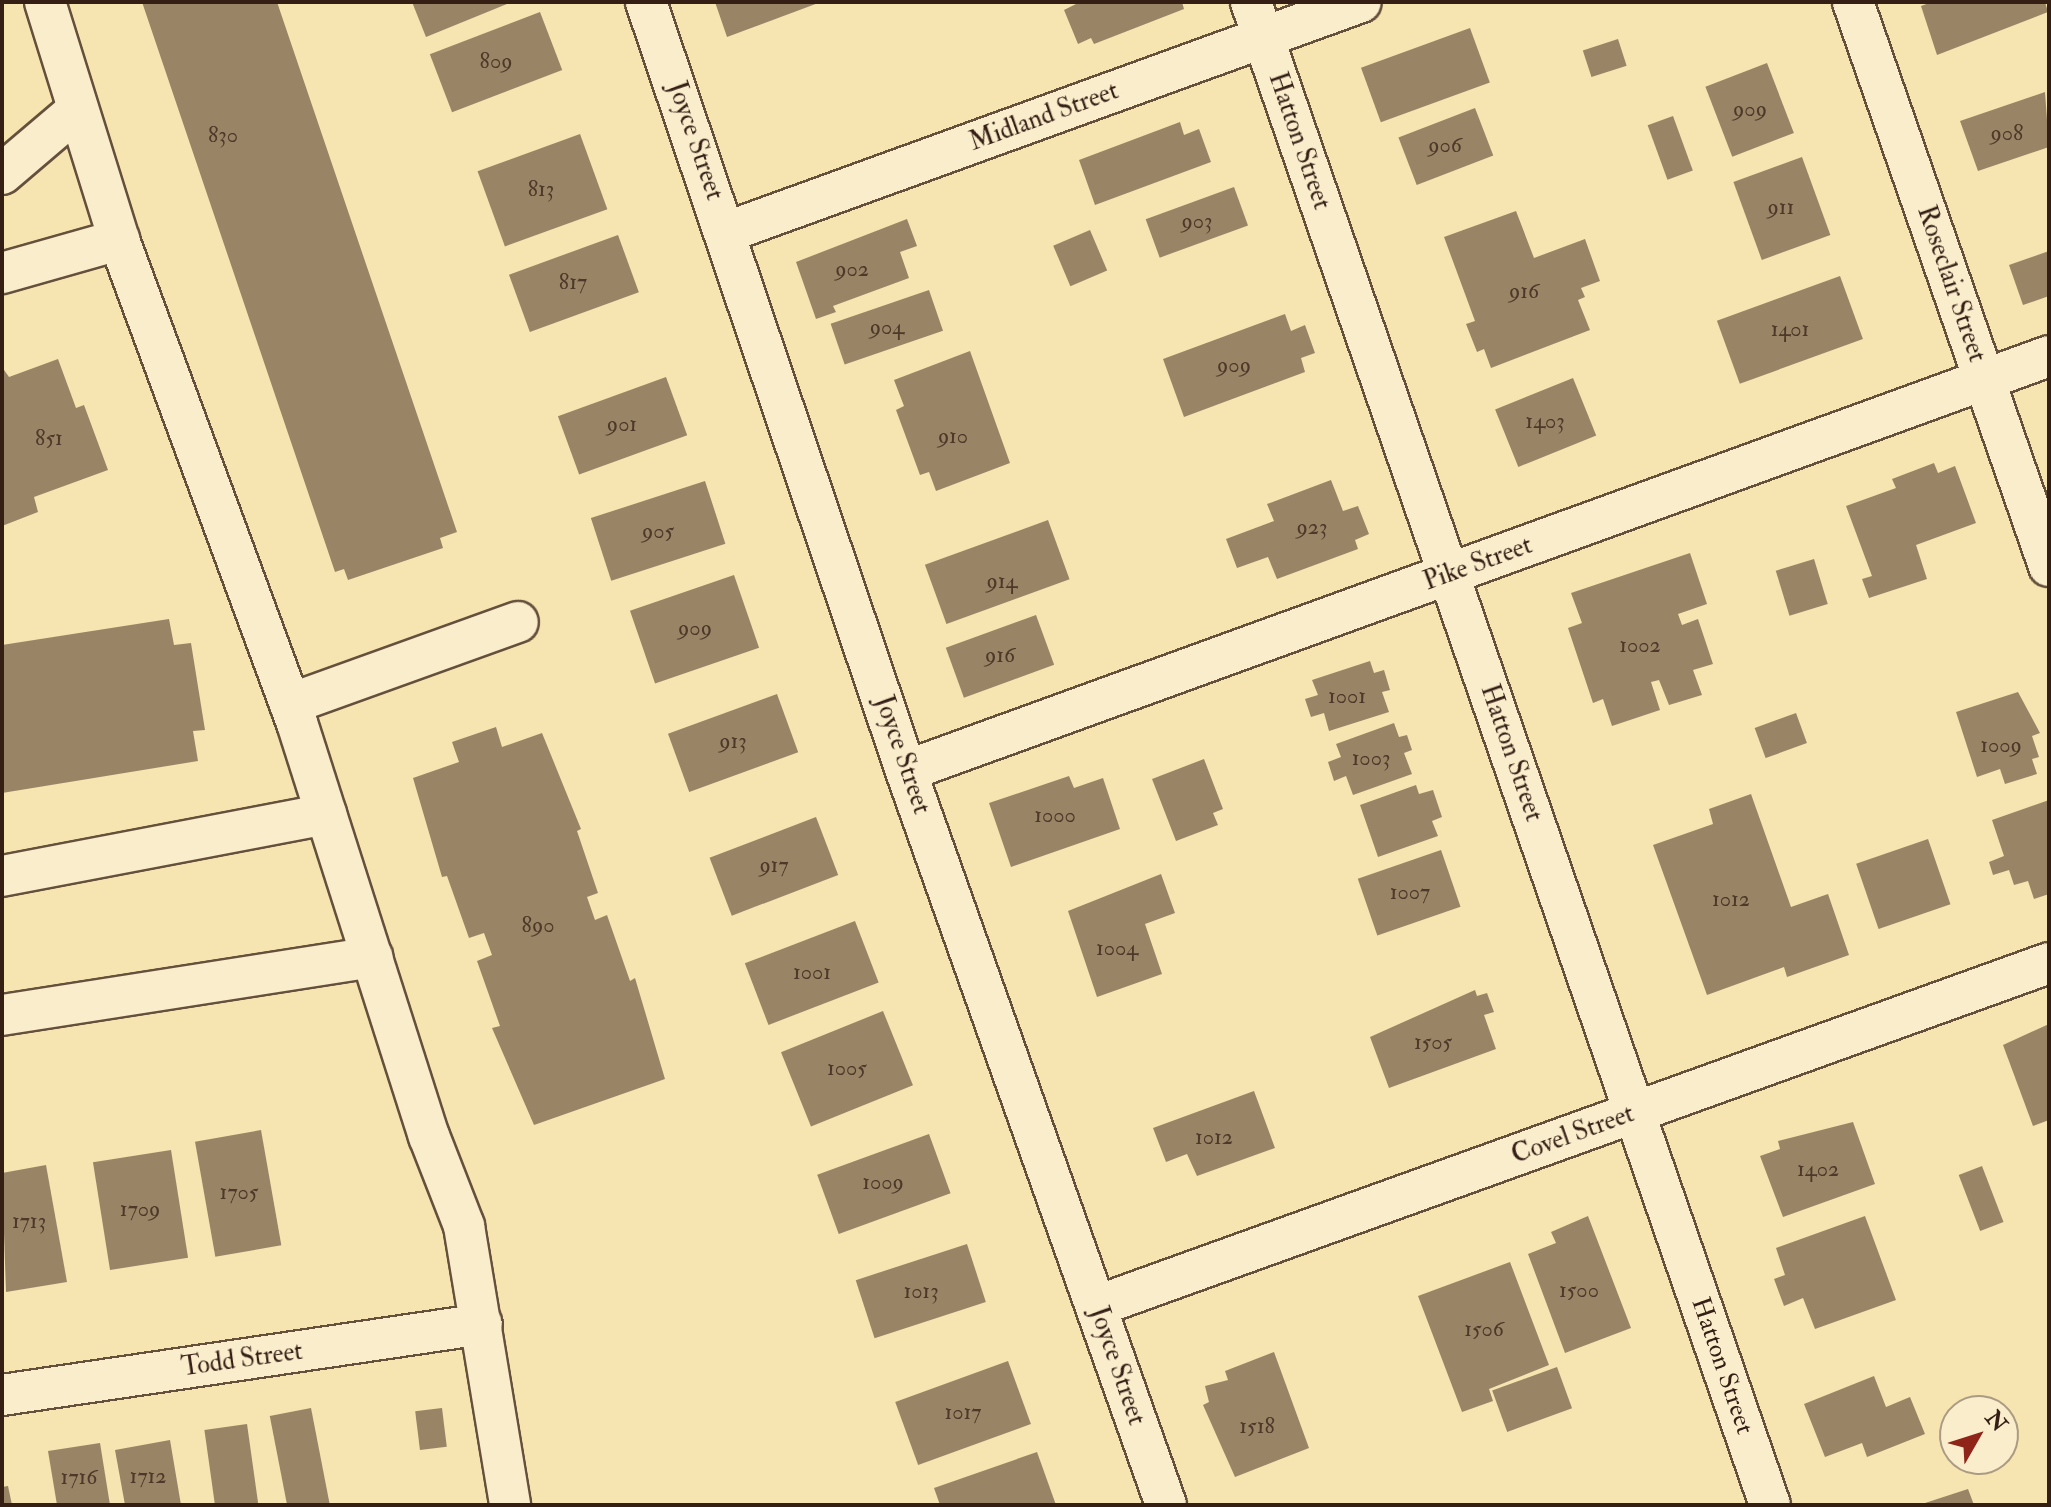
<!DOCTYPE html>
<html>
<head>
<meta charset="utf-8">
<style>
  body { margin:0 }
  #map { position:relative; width:2051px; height:1507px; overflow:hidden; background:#f6e4b1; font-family:"IM FELL Double Pica",serif }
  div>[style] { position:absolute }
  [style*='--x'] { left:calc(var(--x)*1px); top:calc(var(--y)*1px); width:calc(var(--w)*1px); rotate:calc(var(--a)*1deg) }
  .building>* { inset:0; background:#998566; transform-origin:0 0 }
  .roads { filter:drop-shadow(2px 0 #65503c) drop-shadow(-2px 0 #65503c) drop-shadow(0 2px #65503c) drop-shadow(0 -2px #65503c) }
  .minor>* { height:40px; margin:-20px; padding:0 20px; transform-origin:20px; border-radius:20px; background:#f9edcc }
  span { translate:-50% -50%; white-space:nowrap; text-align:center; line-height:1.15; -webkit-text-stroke:8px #f9edcc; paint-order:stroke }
  .number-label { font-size:22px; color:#4e3829 }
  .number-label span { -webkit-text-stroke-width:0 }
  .street-label { font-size:26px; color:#351f15 }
  .frame { position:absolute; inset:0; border:4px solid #351f15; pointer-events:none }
  .north { position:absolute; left:1939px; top:1395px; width:80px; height:80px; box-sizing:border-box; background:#f9edcc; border:2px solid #ab9b83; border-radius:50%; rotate:51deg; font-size:22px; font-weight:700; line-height:32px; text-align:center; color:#351f15 }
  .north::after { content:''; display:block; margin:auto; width:28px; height:36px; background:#8f2418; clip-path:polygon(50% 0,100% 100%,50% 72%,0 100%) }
</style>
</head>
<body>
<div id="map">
  <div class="building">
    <div style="clip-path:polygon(142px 2px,277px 2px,457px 532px,440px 538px,443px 548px,348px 580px,344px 569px,335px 572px)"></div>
    <div style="clip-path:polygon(412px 2px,512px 2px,426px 37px)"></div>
    <div style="clip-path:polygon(715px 2px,821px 2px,727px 37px)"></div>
    <div style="clip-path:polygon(1080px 2px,1182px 2px,1184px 9px,1094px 44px,1091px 38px,1078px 44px,1064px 10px)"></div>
    <div style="clip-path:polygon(1932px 2px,2045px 2px,2048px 12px,1937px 55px,1921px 6px)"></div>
    <div style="left:540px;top:12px;width:62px;height:118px;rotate:69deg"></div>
    <div style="left:1470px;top:28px;width:58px;height:116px;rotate:70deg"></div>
    <div style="left:1618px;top:39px;width:28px;height:37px;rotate:72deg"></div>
    <div style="left:1767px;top:63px;width:75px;height:66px;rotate:69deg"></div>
    <div style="clip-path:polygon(2045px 92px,2049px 147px,1978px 171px,1960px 121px)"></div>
    <div style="left:1475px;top:108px;width:51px;height:82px;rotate:69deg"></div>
    <div style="left:1673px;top:116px;width:58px;height:27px;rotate:70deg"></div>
    <div style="clip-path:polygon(1180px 122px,1184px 135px,1199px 129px,1211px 162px,1095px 205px,1079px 160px)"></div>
    <div style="left:580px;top:134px;width:80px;height:109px;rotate:70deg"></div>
    <div style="left:1802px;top:157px;width:83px;height:73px;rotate:70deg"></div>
    <div style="left:1234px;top:187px;width:41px;height:94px;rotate:70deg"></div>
    <div style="clip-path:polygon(1516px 211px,1534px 258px,1585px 239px,1600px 281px,1581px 288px,1585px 297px,1578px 300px,1590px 330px,1491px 368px,1484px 349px,1477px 352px,1466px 324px,1475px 321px,1444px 237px)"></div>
    <div style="clip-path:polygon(907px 219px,917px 246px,900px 252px,909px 278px,833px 306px,836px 312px,816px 319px,796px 262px)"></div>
    <div style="left:1090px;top:230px;width:44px;height:40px;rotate:67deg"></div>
    <div style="left:618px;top:235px;width:61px;height:116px;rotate:70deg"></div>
    <div style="clip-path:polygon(2049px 251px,2049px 296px,2023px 305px,2009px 265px)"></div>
    <div style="left:1840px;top:276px;width:67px;height:131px;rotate:70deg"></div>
    <div style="left:929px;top:290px;width:43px;height:104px;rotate:71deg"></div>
    <div style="clip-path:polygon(1285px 314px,1291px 331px,1305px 325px,1315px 353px,1301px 358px,1305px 372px,1184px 417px,1163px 359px)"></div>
    <div style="clip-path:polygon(970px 351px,1010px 463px,936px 491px,929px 472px,920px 475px,896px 410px,904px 406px,894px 380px)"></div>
    <div style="clip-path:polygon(58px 359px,76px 408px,84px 405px,108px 470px,34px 497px,38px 512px,2px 526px,2px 367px,9px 377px)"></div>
    <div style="left:666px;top:377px;width:62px;height:115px;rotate:70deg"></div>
    <div style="left:1573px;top:378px;width:62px;height:84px;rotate:68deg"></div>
    <div style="clip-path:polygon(1934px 463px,1938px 473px,1955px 466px,1976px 523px,1916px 545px,1927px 579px,1869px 598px,1862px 579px,1872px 576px,1846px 506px,1896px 488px,1892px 479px)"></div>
    <div style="clip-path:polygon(1331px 480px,1343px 511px,1358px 506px,1369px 534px,1355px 540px,1358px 549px,1277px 579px,1268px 557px,1237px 568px,1226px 539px,1274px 521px,1267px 504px)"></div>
    <div style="left:705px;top:481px;width:66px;height:120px;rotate:72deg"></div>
    <div style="left:1048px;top:520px;width:63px;height:131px;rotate:70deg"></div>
    <div style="clip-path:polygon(1690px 553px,1707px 604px,1678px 614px,1682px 625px,1698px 619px,1713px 664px,1693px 670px,1702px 695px,1669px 705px,1659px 680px,1651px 682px,1660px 710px,1612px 726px,1603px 699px,1593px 703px,1568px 628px,1582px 623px,1571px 593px)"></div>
    <div style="left:1814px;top:559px;width:47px;height:40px;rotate:73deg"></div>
    <div style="left:734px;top:575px;width:77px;height:110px;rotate:71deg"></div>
    <div style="left:1036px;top:615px;width:53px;height:96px;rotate:70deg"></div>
    <div style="clip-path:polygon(169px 619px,174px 645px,191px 643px,205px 730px,193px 731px,198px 761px,2px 793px,2px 645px)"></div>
    <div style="clip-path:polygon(1370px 661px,1374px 673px,1384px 670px,1390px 690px,1382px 692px,1389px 712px,1329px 731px,1324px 713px,1311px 717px,1305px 699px,1318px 695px,1312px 680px)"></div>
    <div style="clip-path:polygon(2018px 692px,2040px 733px,2032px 736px,2039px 757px,2032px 759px,2037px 774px,2005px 784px,2000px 769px,1977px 777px,1956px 712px)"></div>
    <div style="left:777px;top:694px;width:62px;height:116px;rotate:70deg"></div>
    <div style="left:1796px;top:713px;width:32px;height:44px;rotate:70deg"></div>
    <div style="clip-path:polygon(1394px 723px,1399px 737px,1407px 735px,1412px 750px,1404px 753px,1412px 774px,1353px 795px,1346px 776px,1334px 781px,1328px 762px,1341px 757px,1336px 744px)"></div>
    <div style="clip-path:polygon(496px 727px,502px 747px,542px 733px,581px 829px,577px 831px,598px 893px,587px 897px,595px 920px,607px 915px,630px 981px,635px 978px,665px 1079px,534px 1125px,492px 1028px,500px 1026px,477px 961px,492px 955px,484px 933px,469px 938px,447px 876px,442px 877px,413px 778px,459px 762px,452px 742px)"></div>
    <div style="clip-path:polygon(1204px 759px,1223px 809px,1213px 813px,1218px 825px,1176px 841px,1152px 779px)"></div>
    <div style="clip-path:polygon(1069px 776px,1074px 788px,1103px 778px,1120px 829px,1011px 867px,989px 803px)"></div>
    <div style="clip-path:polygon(1416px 785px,1419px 794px,1433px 790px,1442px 817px,1432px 821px,1438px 836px,1378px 857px,1360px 805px)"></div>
    <div style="clip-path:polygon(1751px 794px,1791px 907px,1828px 894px,1849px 955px,1787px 977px,1784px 967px,1707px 995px,1653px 845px,1713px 824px,1709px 809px)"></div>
    <div style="clip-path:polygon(2049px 800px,2049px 894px,2034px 899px,2028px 881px,2014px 885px,2009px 870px,1993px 875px,1989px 862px,2004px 856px,1992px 820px)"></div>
    <div style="left:816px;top:817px;width:62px;height:114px;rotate:69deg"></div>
    <div style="left:1928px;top:839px;width:69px;height:76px;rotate:71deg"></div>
    <div style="left:1441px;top:850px;width:60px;height:88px;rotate:71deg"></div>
    <div style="clip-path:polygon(1161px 874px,1175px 913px,1145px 924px,1162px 974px,1097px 997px,1068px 911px)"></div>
    <div style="left:855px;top:921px;width:66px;height:118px;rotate:69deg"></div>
    <div style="clip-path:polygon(1475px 990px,1477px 996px,1487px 993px,1494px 1012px,1484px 1015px,1496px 1049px,1389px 1088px,1370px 1037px)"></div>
    <div style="left:883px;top:1011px;width:80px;height:110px;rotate:68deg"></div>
    <div style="clip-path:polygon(2049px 1024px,2049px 1120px,2033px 1126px,2003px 1045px)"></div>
    <div style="clip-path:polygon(1254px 1091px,1275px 1148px,1197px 1176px,1187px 1154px,1166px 1162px,1153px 1128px)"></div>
    <div style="clip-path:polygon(1853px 1122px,1875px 1184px,1783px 1217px,1760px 1156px,1780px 1149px,1778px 1141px)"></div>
    <div style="left:261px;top:1130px;width:117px;height:67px;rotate:80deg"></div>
    <div style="left:929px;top:1134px;width:63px;height:119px;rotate:70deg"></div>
    <div style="left:171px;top:1150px;width:109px;height:79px;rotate:81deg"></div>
    <div style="clip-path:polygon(46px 1165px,67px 1282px,6px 1292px,2px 1173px)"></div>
    <div style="left:1982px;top:1166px;width:60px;height:25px;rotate:69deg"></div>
    <div style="clip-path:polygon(1588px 1216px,1631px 1328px,1565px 1353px,1528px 1254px,1556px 1243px,1551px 1232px)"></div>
    <div style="clip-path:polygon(1865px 1216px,1896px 1300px,1815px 1329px,1803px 1298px,1784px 1306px,1774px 1279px,1785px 1275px,1776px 1248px)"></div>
    <div style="left:967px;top:1244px;width:61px;height:117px;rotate:72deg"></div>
    <div style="clip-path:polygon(1510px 1262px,1549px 1365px,1489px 1389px,1493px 1401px,1462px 1412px,1418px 1296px)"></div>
    <div style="clip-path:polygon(1274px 1352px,1309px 1448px,1235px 1477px,1203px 1405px,1209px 1402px,1205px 1386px,1228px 1380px,1225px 1371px)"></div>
    <div style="left:1008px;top:1361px;width:67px;height:120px;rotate:70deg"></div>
    <div style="left:1557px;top:1367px;width:44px;height:69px;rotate:70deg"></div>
    <div style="clip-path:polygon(1874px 1376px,1886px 1407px,1910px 1397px,1925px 1434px,1867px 1457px,1862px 1443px,1825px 1457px,1804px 1404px)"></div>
    <div style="left:311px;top:1408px;width:99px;height:42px;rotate:79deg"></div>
    <div style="left:442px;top:1408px;width:39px;height:27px;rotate:83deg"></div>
    <div style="left:247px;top:1424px;width:82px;height:43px;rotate:82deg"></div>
    <div style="clip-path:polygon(170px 1440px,181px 1505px,125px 1505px,115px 1450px)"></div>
    <div style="clip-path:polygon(100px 1443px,110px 1505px,57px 1505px,48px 1451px)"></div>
    <div style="clip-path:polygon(1037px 1452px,1056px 1505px,940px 1505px,934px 1488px)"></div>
    <div style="clip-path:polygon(8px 1486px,12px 1505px,2px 1505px,2px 1487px)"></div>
    <div style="clip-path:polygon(1968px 1489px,1974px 1505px,1922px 1505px,1922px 1504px)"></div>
  </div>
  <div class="roads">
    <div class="minor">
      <div style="--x:45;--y:2;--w:249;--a:72.7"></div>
      <div style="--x:119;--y:240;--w:515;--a:69.77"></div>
      <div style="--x:297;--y:723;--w:434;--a:72.3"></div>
      <div style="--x:429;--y:1136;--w:97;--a:68.7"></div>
      <div style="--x:464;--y:1226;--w:283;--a:80.6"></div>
      <div style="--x:646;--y:2;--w:812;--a:71.32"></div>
      <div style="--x:906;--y:771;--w:779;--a:70.49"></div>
      <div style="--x:1251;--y:2;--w:1590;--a:70.95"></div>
      <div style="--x:1853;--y:2;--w:597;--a:70.84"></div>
      <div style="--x:2;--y:174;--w:97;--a:-40.4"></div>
      <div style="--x:727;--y:232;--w:674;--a:-19.94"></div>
      <div style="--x:2;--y:273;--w:122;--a:-15.8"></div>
      <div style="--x:290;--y:704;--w:242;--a:-19.8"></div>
      <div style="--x:906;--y:771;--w:1216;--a:-19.95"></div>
      <div style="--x:2;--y:876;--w:330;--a:-10.8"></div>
      <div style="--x:2;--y:1015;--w:375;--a:-8.9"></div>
      <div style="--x:1097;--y:1306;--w:1012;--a:-19.81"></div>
      <div style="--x:2;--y:1395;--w:485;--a:-8.4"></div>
    </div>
  </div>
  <div class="number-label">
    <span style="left:496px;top:62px">809</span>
    <span style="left:1750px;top:110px">909</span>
    <span style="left:2007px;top:134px">908</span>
    <span style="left:223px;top:136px">830</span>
    <span style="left:1445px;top:146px">906</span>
    <span style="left:541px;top:190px">813</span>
    <span style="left:1781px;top:208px">911</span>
    <span style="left:1197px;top:222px">903</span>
    <span style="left:852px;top:270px">902</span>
    <span style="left:573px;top:283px">817</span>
    <span style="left:1524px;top:292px">916</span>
    <span style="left:887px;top:328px">904</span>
    <span style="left:1790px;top:330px">1401</span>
    <span style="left:1234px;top:366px">909</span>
    <span style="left:1545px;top:422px">1403</span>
    <span style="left:622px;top:425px">901</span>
    <span style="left:953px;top:437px">910</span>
    <span style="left:49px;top:439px">851</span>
    <span style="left:1312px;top:528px">923</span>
    <span style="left:658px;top:532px">905</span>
    <span style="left:1002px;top:582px">914</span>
    <span style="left:695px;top:629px">909</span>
    <span style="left:1640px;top:646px">1002</span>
    <span style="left:1000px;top:656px">916</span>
    <span style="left:1347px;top:697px">1001</span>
    <span style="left:733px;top:742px">913</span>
    <span style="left:2001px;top:746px">1009</span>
    <span style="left:1371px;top:759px">1003</span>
    <span style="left:1055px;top:816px">1000</span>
    <span style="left:774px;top:866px">917</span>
    <span style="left:1410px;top:893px">1007</span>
    <span style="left:1731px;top:900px">1012</span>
    <span style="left:538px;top:926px">890</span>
    <span style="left:1117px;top:949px">1004</span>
    <span style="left:812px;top:973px">1001</span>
    <span style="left:1433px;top:1043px">1505</span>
    <span style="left:847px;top:1069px">1005</span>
    <span style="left:1214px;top:1138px">1012</span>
    <span style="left:1818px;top:1170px">1402</span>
    <span style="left:883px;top:1183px">1009</span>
    <span style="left:239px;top:1193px">1705</span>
    <span style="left:140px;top:1210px">1709</span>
    <span style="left:29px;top:1222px">1713</span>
    <span style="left:1579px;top:1291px">1500</span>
    <span style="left:921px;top:1292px">1013</span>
    <span style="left:1484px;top:1330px">1506</span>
    <span style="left:963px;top:1413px">1017</span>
    <span style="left:1257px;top:1427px">1518</span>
    <span style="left:148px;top:1477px">1712</span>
    <span style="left:79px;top:1478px">1716</span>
  </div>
  <div class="street-label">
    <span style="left:1044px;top:117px;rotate:-20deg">Midland Street</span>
    <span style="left:695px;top:141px;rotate:71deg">Joyce Street</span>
    <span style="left:1299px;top:141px;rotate:71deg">Hatton Street</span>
    <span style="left:1951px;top:284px;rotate:71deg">Roseclair Street</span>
    <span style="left:1478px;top:564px;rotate:-20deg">Pike Street</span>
    <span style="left:1511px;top:753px;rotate:71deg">Hatton Street</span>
    <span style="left:902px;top:755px;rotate:71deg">Joyce Street</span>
    <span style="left:1573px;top:1135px;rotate:-20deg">Covel Street</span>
    <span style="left:242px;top:1360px;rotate:-8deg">Todd Street</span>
    <span style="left:1117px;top:1366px;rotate:71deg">Joyce Street</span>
    <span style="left:1722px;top:1366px;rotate:71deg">Hatton Street</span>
  </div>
  <div class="frame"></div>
  <div class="north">N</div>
</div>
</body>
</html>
